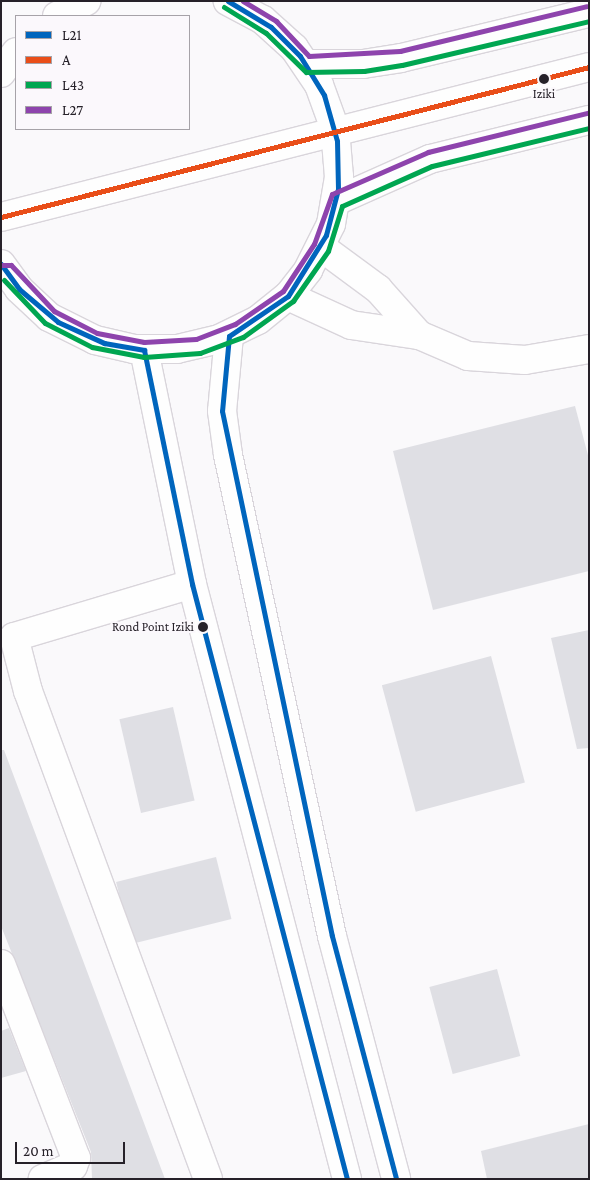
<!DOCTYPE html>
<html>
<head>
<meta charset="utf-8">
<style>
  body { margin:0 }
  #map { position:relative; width:590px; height:1180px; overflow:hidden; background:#faf9fb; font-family:"Crimson Pro",serif }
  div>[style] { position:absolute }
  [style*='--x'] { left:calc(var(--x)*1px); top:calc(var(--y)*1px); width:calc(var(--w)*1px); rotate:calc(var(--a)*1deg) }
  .building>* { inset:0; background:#dfdfe4; transform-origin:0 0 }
  .roads { filter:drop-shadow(1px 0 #d9d5db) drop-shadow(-1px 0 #d9d5db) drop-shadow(0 1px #d9d5db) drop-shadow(0 -1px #d9d5db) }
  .minor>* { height:28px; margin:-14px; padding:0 14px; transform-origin:14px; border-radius:14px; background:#fefefe }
  .major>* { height:28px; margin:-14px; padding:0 14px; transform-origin:14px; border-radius:14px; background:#fefefe }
  .bus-1>* { height:5px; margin:-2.5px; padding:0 2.5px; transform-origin:2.5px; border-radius:2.5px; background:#0065bd }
  .bus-2>* { height:5px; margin:-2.5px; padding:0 2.5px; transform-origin:2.5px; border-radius:2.5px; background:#e94e19 }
  .bus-3>* { height:5px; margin:-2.5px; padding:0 2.5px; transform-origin:2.5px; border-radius:2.5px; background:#00a651 }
  .bus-4>* { height:5px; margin:-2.5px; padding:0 2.5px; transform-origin:2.5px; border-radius:2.5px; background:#8e44ad }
  .dots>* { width:14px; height:14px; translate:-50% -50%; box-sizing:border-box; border:2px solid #fbf8fc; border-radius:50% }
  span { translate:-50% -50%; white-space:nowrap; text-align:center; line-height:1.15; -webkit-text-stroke:4px #fbf8fc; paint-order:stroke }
  .bus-label { font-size:13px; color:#262129 }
  .right { translate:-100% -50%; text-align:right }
  .frame { position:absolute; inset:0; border:2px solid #262129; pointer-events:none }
  .legend { position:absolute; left:15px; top:15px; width:175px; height:115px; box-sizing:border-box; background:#fbf8fc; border:1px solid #a6a2a8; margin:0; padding:6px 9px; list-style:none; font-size:15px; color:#262129 }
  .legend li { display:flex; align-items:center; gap:10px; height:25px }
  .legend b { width:25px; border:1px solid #a6a2a8 }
  .scale { position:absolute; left:15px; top:1142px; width:110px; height:22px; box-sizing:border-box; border:2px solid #262129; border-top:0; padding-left:6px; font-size:15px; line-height:18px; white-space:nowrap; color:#262129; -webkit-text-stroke:4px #fbf8fc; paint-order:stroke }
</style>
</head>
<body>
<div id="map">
  <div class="building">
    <div style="clip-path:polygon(575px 406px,589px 459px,589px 571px,433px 610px,393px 451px)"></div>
    <div style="clip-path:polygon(589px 630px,589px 748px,577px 749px,551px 638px)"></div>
    <div style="left:491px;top:656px;width:131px;height:113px;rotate:75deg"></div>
    <div style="left:173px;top:707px;width:96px;height:55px;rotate:77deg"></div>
    <div style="clip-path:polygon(1px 750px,4px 750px,165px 1179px,92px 1179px,91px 1152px,1px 926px)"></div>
    <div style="left:216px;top:857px;width:64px;height:103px;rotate:76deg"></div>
    <div style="left:497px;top:969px;width:90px;height:70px;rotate:75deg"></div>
    <div style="clip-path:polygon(9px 1028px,26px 1071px,1px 1078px,1px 1031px)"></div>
    <div style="clip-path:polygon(589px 1124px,589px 1179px,487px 1179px,481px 1151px)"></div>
  </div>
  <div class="roads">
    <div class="minor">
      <div style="--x:1;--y:217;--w:607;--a:-14.31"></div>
      <div style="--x:321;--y:247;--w:71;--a:36.4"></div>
      <div style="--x:378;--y:289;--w:62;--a:48.3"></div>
      <div style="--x:288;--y:296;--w:69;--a:24.7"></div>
      <div style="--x:351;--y:325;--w:69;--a:8.4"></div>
      <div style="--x:419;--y:335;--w:53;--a:23.2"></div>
      <div style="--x:468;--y:356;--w:57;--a:4"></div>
      <div style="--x:525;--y:360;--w:65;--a:-9.8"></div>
      <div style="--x:229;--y:336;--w:75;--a:95.3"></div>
      <div style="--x:222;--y:411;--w:44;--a:82.2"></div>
      <div style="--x:228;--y:455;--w:492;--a:77.8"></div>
      <div style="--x:332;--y:936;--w:251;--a:75.2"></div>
      <div style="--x:144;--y:350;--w:239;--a:78.4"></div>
      <div style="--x:192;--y:584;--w:615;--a:75.4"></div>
      <div style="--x:192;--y:584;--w:186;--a:163.4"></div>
      <div style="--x:14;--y:637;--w:56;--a:75.5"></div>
      <div style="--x:28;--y:691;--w:520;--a:69.75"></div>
      <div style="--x:1;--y:964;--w:208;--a:68.9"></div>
      <div style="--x:76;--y:1158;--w:9;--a:111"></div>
      <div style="--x:73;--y:1166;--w:33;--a:157"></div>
    </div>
    <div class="major">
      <div style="--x:57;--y:16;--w:33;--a:-27"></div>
      <div style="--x:306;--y:64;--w:57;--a:0"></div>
      <div style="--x:363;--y:64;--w:38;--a:-9"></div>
      <div style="--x:401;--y:58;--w:193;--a:-13.5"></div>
      <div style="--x:1;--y:73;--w:26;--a:-54"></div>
      <div style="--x:336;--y:201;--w:103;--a:-24.1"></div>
      <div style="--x:430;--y:159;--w:164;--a:-13.8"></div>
      <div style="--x:1;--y:264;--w:31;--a:54"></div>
      <div style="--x:19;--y:289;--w:41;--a:43"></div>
      <div style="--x:49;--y:317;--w:51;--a:26.6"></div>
      <div style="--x:95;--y:340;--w:40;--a:13"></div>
      <div style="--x:134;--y:349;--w:43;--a:0"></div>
      <div style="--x:177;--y:349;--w:43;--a:-13.4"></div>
      <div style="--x:219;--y:339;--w:43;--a:-26"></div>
      <div style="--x:258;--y:320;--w:38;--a:-39"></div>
      <div style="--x:288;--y:296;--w:33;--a:-52"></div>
      <div style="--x:308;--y:270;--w:51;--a:-63.4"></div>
      <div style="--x:331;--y:224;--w:48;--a:-80.3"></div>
      <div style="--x:339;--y:177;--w:48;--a:-94.8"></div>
      <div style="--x:335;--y:129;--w:47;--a:-110"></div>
      <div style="--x:319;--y:85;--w:45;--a:-124"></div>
      <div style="--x:294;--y:48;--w:42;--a:-137.9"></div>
      <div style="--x:263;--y:20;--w:40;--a:-152"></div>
    </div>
  </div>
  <div class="bus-1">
    <div style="--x:228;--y:1;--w:50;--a:31.2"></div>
    <div style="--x:271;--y:27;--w:41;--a:45"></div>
    <div style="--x:300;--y:56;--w:46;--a:58.4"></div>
    <div style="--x:324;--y:95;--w:48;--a:74.2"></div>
    <div style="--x:337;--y:141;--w:48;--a:88.8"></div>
    <div style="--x:338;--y:189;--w:48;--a:104.6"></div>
    <div style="--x:326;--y:235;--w:72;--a:121.9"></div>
    <div style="--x:288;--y:296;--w:71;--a:145.9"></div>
    <div style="--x:229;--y:336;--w:75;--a:95.3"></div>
    <div style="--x:222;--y:411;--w:536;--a:78.17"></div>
    <div style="--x:332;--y:936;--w:251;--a:75.2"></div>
    <div style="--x:1;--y:264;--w:31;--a:54"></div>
    <div style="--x:19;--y:289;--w:51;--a:40.2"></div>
    <div style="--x:58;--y:322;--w:51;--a:24.5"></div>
    <div style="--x:104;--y:343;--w:41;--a:9.9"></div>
    <div style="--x:144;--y:350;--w:239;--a:78.4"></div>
    <div style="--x:192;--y:584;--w:615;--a:75.4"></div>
  </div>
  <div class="bus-2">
    <div style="--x:1;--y:217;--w:607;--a:-14.31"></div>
  </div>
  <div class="bus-3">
    <div style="--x:224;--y:7;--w:49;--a:31.8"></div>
    <div style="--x:266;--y:33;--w:56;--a:44.3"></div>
    <div style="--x:306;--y:72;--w:58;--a:-1"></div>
    <div style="--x:364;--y:71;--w:38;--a:-9"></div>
    <div style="--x:402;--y:65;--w:192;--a:-13.2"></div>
    <div style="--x:4;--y:280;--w:59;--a:46.4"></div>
    <div style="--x:45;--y:323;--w:53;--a:27.1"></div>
    <div style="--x:92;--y:347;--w:53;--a:10.9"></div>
    <div style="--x:144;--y:357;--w:56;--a:-4.1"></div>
    <div style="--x:200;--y:353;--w:46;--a:-20.4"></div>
    <div style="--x:243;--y:337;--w:62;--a:-35.8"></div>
    <div style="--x:293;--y:301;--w:61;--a:-55"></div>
    <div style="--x:328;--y:251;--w:47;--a:-72.7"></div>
    <div style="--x:342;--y:206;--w:98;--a:-24"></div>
    <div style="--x:432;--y:166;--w:162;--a:-13.6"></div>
  </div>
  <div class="bus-4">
    <div style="--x:243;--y:1;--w:39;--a:31"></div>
    <div style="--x:276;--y:21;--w:48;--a:46.7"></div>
    <div style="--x:309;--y:56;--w:91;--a:-3.1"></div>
    <div style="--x:400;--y:51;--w:192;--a:-13.5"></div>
    <div style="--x:1;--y:265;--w:10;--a:0"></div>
    <div style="--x:11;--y:265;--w:63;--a:46.9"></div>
    <div style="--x:54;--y:311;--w:48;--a:27.1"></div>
    <div style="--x:97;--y:333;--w:48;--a:10.8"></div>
    <div style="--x:144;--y:342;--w:52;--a:-3.3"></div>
    <div style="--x:196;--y:339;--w:42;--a:-21"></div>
    <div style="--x:235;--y:324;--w:58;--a:-34.5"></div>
    <div style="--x:283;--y:291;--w:56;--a:-56.6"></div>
    <div style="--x:314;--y:244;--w:53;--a:-70.2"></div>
    <div style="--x:332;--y:194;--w:105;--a:-23.6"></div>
    <div style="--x:428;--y:152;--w:164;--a:-13.8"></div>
  </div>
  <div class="dots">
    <div style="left:544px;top:79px;background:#262129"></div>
    <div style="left:203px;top:627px;background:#262129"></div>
  </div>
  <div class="bus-label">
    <span style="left:544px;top:94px">Iziki</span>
    <span class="right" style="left:194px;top:627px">Rond Point Iziki</span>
  </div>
  <div class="frame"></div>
  <ul class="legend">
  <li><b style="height:6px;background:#0065bd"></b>L21</li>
  <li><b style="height:6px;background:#e94e19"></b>A</li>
  <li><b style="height:6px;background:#00a651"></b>L43</li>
  <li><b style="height:6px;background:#8e44ad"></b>L27</li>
  </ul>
  <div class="scale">20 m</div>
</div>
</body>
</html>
